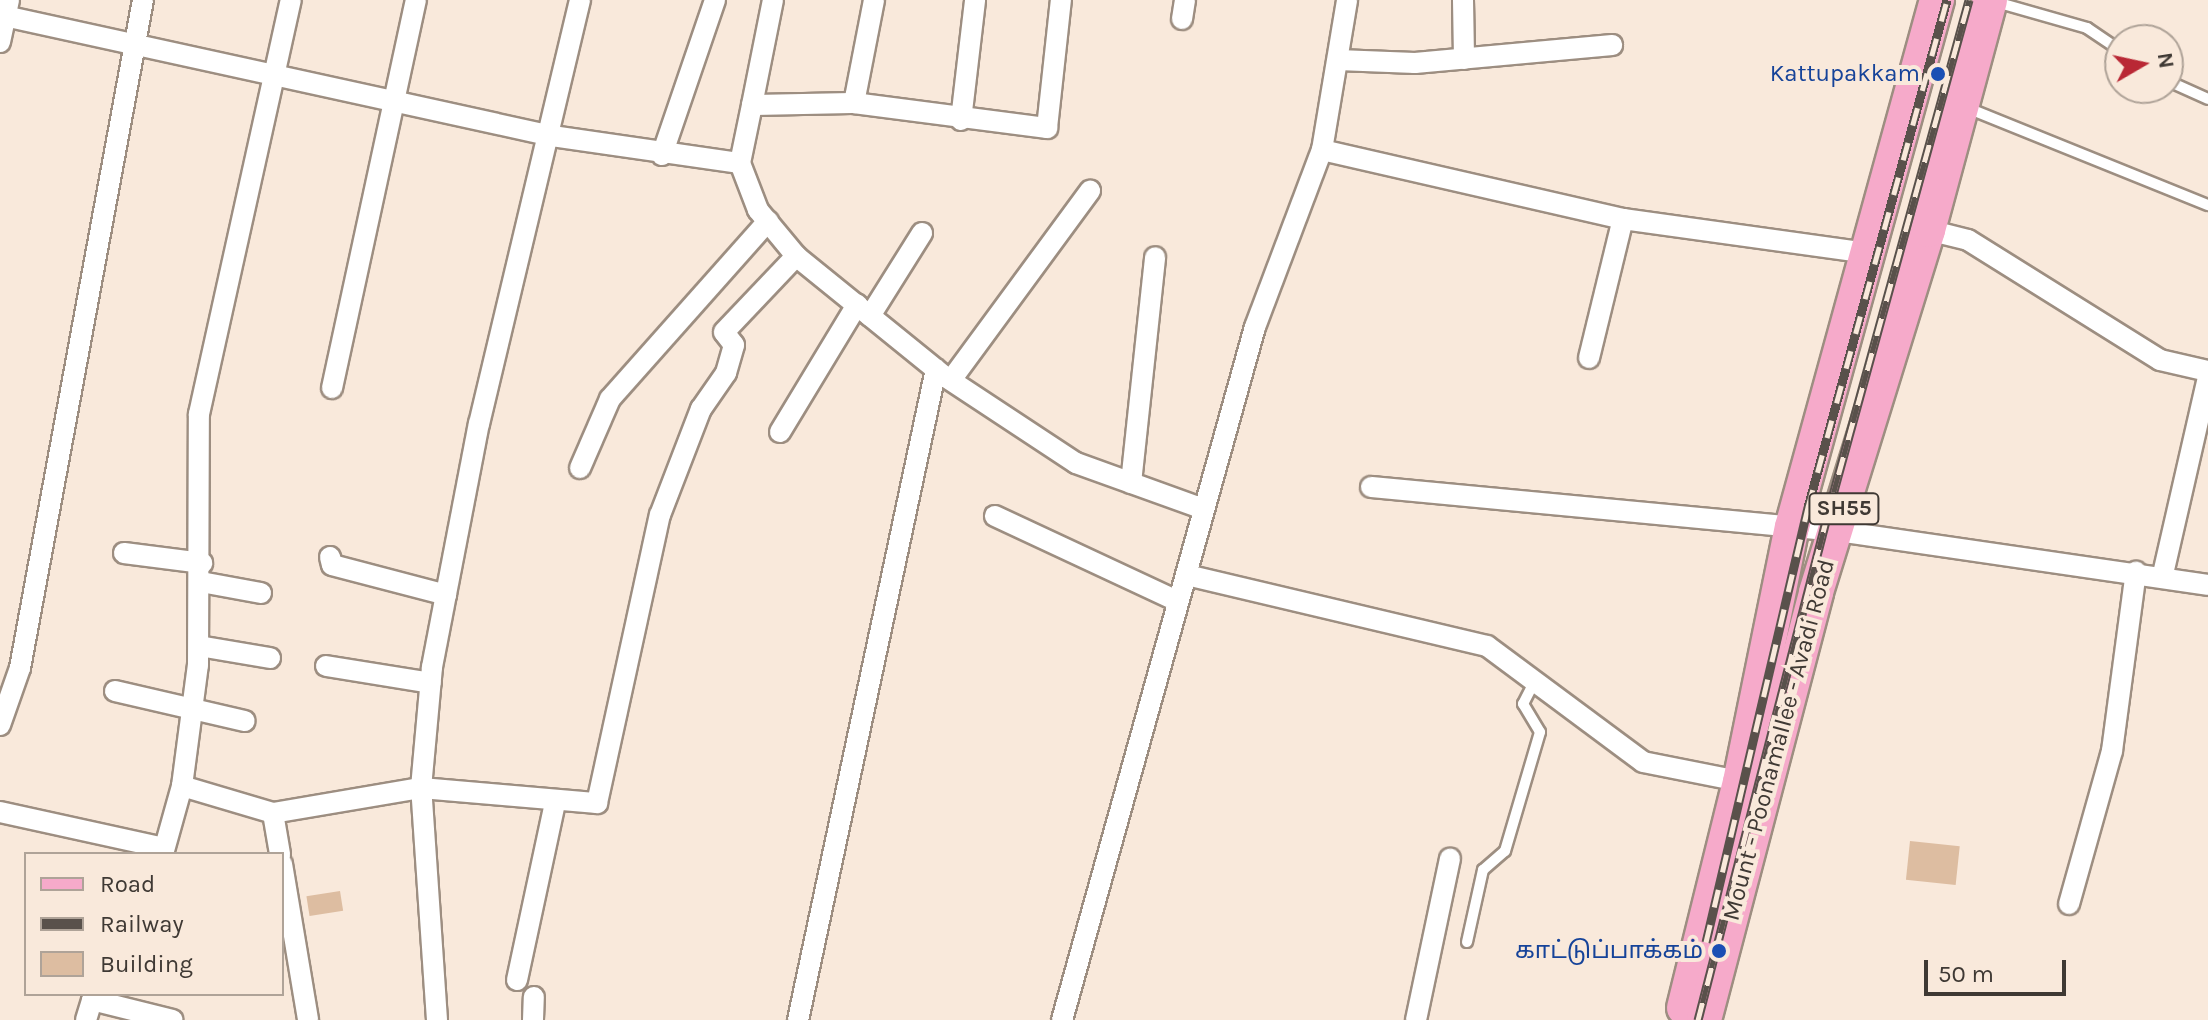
<!DOCTYPE html>
<html>
<head>
<meta charset="utf-8">
<style>
  body { margin:0 }
  #map { position:relative; width:2208px; height:1020px; overflow:hidden; background:#f9e9db; font-family:Karla,"Noto Sans Tamil",sans-serif }
  div>[style] { position:absolute }
  [style*='--x'] { left:calc(var(--x)*1px); top:calc(var(--y)*1px); width:calc(var(--w)*1px); rotate:calc(var(--a)*1deg) }
  .building>* { inset:0; background:#ddbda1; transform-origin:0 0 }
  .roads { filter:drop-shadow(2px 0 #9d8e81) drop-shadow(-2px 0 #9d8e81) drop-shadow(0 2px #9d8e81) drop-shadow(0 -2px #9d8e81) }
  .service>* { height:10px; margin:-5px; padding:0 5px; transform-origin:5px; border-radius:5px; background:#fff }
  .minor>* { height:20px; margin:-10px; padding:0 10px; transform-origin:10px; border-radius:10px; background:#fff }
  .primary>* { height:34px; margin:-17px; padding:0 17px; transform-origin:17px; border-radius:17px; background:#f6aaca }
  .rail>* { height:9px; margin-top:-4.5px; transform-origin:0; background:repeating-linear-gradient(90deg,#f9e9db 0 18px,#59514b 0 36px); box-sizing:border-box; border-block:2px solid #59514b }
  .dots>* { width:22px; height:22px; translate:-50% -50%; box-sizing:border-box; border:4px solid #f9e9db; border-radius:50% }
  span { translate:-50% -50%; white-space:nowrap; text-align:center; line-height:1.15; -webkit-text-stroke:8px #f9e9db; paint-order:stroke }
  .shield-label span { padding:2px 6px; background:#f9e9db; border:2px solid; border-radius:6px; -webkit-text-stroke-width:0 }
  .shield-label { font-size:22px; color:#3f3934; font-weight:700 }
  .transit-label { font-size:24px; color:#164399 }
  .right { translate:-100% -50%; text-align:right }
  .street-label { font-size:24px; color:#3f3934 }
  .legend { position:absolute; left:24px; top:852px; width:260px; height:144px; box-sizing:border-box; background:#f9e9db; border:2px solid #afa398; margin:0; padding:10px 14px; list-style:none; font-size:24px; color:#3f3934 }
  .legend li { display:flex; align-items:center; gap:16px; height:40px }
  .legend b { width:40px; border:2px solid #afa398 }
  .north { position:absolute; left:2104px; top:24px; width:80px; height:80px; box-sizing:border-box; background:#f9e9db; border:2px solid #afa398; border-radius:50%; rotate:81deg; font-size:22px; font-weight:700; line-height:32px; text-align:center; color:#3f3934 }
  .north::after { content:''; display:block; margin:auto; width:28px; height:36px; background:#b92835; clip-path:polygon(50% 0,100% 100%,50% 72%,0 100%) }
  .scale { position:absolute; left:1924px; top:960px; width:142px; height:36px; box-sizing:border-box; border:4px solid #3f3934; border-top:0; padding-left:10px; font-size:24px; line-height:28px; white-space:nowrap; color:#3f3934; -webkit-text-stroke:6px #f9e9db; paint-order:stroke }
</style>
</head>
<body>
<div id="map">
  <div class="building">
    <div style="left:1910px;top:841px;width:50px;height:39px;rotate:6deg"></div>
    <div style="left:340px;top:891px;width:20px;height:34px;rotate:81deg"></div>
  </div>
  <div class="roads">
    <div class="service">
      <div style="--x:1996;--y:2;--w:95;--a:15.9"></div>
      <div style="--x:2087;--y:28;--w:40;--a:34"></div>
      <div style="--x:2168;--y:81;--w:44;--a:24.2"></div>
      <div style="--x:1965;--y:107;--w:262;--a:22"></div>
      <div style="--x:1467;--y:942;--w:74;--a:-77.5"></div>
      <div style="--x:1483;--y:870;--w:29;--a:-41"></div>
      <div style="--x:1505;--y:851;--w:124;--a:-73.6"></div>
      <div style="--x:1540;--y:732;--w:33;--a:-121"></div>
      <div style="--x:1523;--y:704;--w:27;--a:-63"></div>
    </div>
    <div class="minor">
      <div style="--x:1463;--y:0;--w:59;--a:89"></div>
      <div style="--x:0;--y:15;--w:565;--a:12.36"></div>
      <div style="--x:552;--y:136;--w:190;--a:8.2"></div>
      <div style="--x:740;--y:163;--w:50;--a:69"></div>
      <div style="--x:758;--y:210;--w:60;--a:50.4"></div>
      <div style="--x:796;--y:256;--w:191;--a:39"></div>
      <div style="--x:944;--y:376;--w:158;--a:33.4"></div>
      <div style="--x:1076;--y:463;--w:136;--a:19.8"></div>
      <div style="--x:1182;--y:19;--w:19;--a:-81"></div>
      <div style="--x:0;--y:42;--w:43;--a:-77.9"></div>
      <div style="--x:1338;--y:60;--w:77;--a:2.2"></div>
      <div style="--x:1415;--y:63;--w:198;--a:-5.2"></div>
      <div style="--x:854;--y:103;--w:195;--a:7.4"></div>
      <div style="--x:1047;--y:128;--w:129;--a:-83.8"></div>
      <div style="--x:752;--y:105;--w:107;--a:-78.7"></div>
      <div style="--x:961;--y:120;--w:121;--a:-83.3"></div>
      <div style="--x:1322;--y:150;--w:309;--a:12.9"></div>
      <div style="--x:1623;--y:219;--w:248;--a:7.9"></div>
      <div style="--x:662;--y:155;--w:164;--a:-71.1"></div>
      <div style="--x:740;--y:163;--w:59;--a:-78.3"></div>
      <div style="--x:752;--y:105;--w:102;--a:-1.1"></div>
      <div style="--x:854;--y:103;--w:105;--a:-79"></div>
      <div style="--x:1928;--y:230;--w:41;--a:14"></div>
      <div style="--x:1968;--y:240;--w:226;--a:32"></div>
      <div style="--x:2160;--y:360;--w:49;--a:12.9"></div>
      <div style="--x:870;--y:316;--w:98;--a:-57.9"></div>
      <div style="--x:1589;--y:358;--w:143;--a:-76.3"></div>
      <div style="--x:951;--y:380;--w:235;--a:-53.7"></div>
      <div style="--x:332;--y:388;--w:397;--a:-77.8"></div>
      <div style="--x:780;--y:432;--w:149;--a:-58.8"></div>
      <div style="--x:580;--y:468;--w:75;--a:-66.5"></div>
      <div style="--x:610;--y:399;--w:238;--a:-48.4"></div>
      <div style="--x:1131;--y:483;--w:227;--a:-83.9"></div>
      <div style="--x:1371;--y:487;--w:469;--a:5.4"></div>
      <div style="--x:1838;--y:531;--w:374;--a:8.3"></div>
      <div style="--x:995;--y:516;--w:201;--a:25"></div>
      <div style="--x:124;--y:553;--w:79;--a:7.3"></div>
      <div style="--x:330;--y:557;--w:8;--a:76"></div>
      <div style="--x:332;--y:565;--w:118;--a:14.7"></div>
      <div style="--x:2163;--y:574;--w:201;--a:-77.1"></div>
      <div style="--x:1187;--y:575;--w:308;--a:13.3"></div>
      <div style="--x:1487;--y:646;--w:194;--a:36.6"></div>
      <div style="--x:1643;--y:762;--w:108;--a:11.2"></div>
      <div style="--x:201;--y:582;--w:61;--a:10.4"></div>
      <div style="--x:199;--y:646;--w:72;--a:9.6"></div>
      <div style="--x:326;--y:666;--w:106;--a:9.2"></div>
      <div style="--x:115;--y:691;--w:133;--a:13"></div>
      <div style="--x:0;--y:725;--w:60;--a:-70.7"></div>
      <div style="--x:20;--y:668;--w:679;--a:-79.57"></div>
      <div style="--x:182;--y:786;--w:95;--a:16.5"></div>
      <div style="--x:273;--y:813;--w:150;--a:-9.6"></div>
      <div style="--x:421;--y:788;--w:177;--a:4.9"></div>
      <div style="--x:597;--y:803;--w:295;--a:-77.7"></div>
      <div style="--x:660;--y:515;--w:114;--a:-68.9"></div>
      <div style="--x:701;--y:409;--w:44;--a:-55.2"></div>
      <div style="--x:726;--y:373;--w:29;--a:-74"></div>
      <div style="--x:734;--y:345;--w:16;--a:-128"></div>
      <div style="--x:724;--y:332;--w:105;--a:-46.5"></div>
      <div style="--x:0;--y:812;--w:168;--a:12.4"></div>
      <div style="--x:273;--y:813;--w:42;--a:80.3"></div>
      <div style="--x:163;--y:854;--w:71;--a:-74.4"></div>
      <div style="--x:182;--y:786;--w:122;--a:-82.5"></div>
      <div style="--x:198;--y:665;--w:251;--a:-89.8"></div>
      <div style="--x:199;--y:414;--w:424;--a:-77.5"></div>
      <div style="--x:282;--y:864;--w:158;--a:80.5"></div>
      <div style="--x:2069;--y:904;--w:159;--a:-74.3"></div>
      <div style="--x:2112;--y:751;--w:181;--a:-82.4"></div>
      <div style="--x:517;--y:980;--w:182;--a:-77.9"></div>
      <div style="--x:86;--y:1020;--w:21;--a:-73"></div>
      <div style="--x:92;--y:1000;--w:83;--a:13.9"></div>
      <div style="--x:437;--y:1020;--w:233;--a:-93.9"></div>
      <div style="--x:421;--y:788;--w:121;--a:-84.8"></div>
      <div style="--x:432;--y:667;--w:248;--a:-79.1"></div>
      <div style="--x:479;--y:424;--w:436;--a:-76.6"></div>
      <div style="--x:533;--y:1020;--w:23;--a:-88"></div>
      <div style="--x:798;--y:1020;--w:665;--a:-78.03"></div>
      <div style="--x:1062;--y:1020;--w:719;--a:-74.44"></div>
      <div style="--x:1255;--y:327;--w:189;--a:-69.3"></div>
      <div style="--x:1322;--y:150;--w:152;--a:-80.5"></div>
      <div style="--x:1416;--y:1020;--w:165;--a:-78.1"></div>
    </div>
    <div class="primary">
      <div style="--x:1684;--y:1008;--w:233;--a:-76.1"></div>
      <div style="--x:1740;--y:782;--w:260;--a:-78.5"></div>
      <div style="--x:1792;--y:527;--w:547;--a:-74.62"></div>
      <div style="--x:1704;--y:1020;--w:442;--a:-75.3"></div>
      <div style="--x:1816;--y:592;--w:379;--a:-72.8"></div>
      <div style="--x:1928;--y:230;--w:238;--a:-74.9"></div>
    </div>
  </div>
  <div class="rail">
    <div style="--x:1706;--y:942;--w:447;--a:-76.8"></div>
    <div style="--x:1808;--y:507;--w:526;--a:-74.67"></div>
    <div style="--x:1698;--y:1020;--w:528;--a:-75.62"></div>
    <div style="--x:1829;--y:509;--w:528;--a:-74.62"></div>
  </div>
  <div class="dots">
    <div style="left:1938px;top:74px;background:#1a4fb4"></div>
    <div style="left:1719px;top:951px;background:#1a4fb4"></div>
  </div>
  <div class="shield-label">
    <span style="left:1844px;top:509px">SH55</span>
  </div>
  <div class="transit-label">
    <span class="right" style="left:1920px;top:74px">Kattupakkam</span>
    <span class="right" style="left:1703px;top:951px">காட்டுப்பாக்கம்</span>
  </div>
  <div class="street-label">
    <span style="left:1779px;top:740px;rotate:-75deg">Mount - Poonamallee - Avadi Road</span>
  </div>
  <ul class="legend">
  <li><b style="height:10px;background:#f6aaca"></b>Road</li>
  <li><b style="height:10px;background:#59514b"></b>Railway</li>
  <li><b style="height:22px;background:#ddbda1"></b>Building</li>
  </ul>
  <div class="north">N</div>
  <div class="scale">50 m</div>
</div>
</body>
</html>
